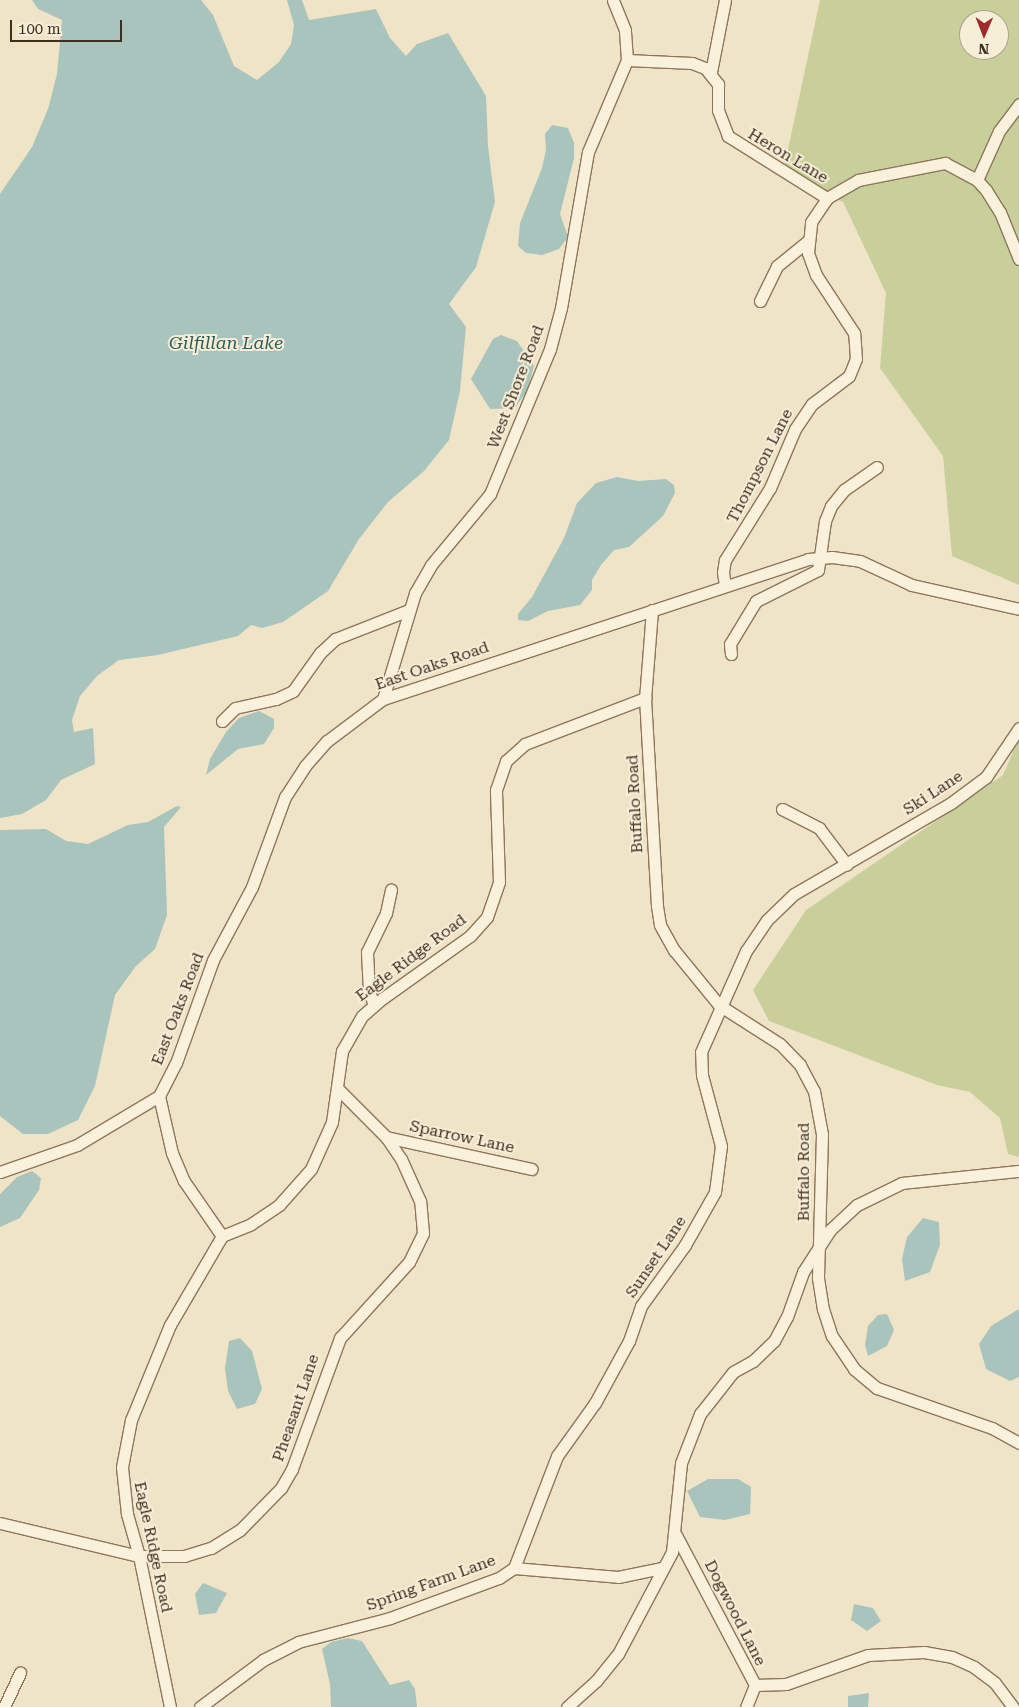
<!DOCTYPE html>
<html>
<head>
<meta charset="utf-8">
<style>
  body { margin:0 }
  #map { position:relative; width:1019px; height:1707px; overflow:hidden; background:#f0e4c8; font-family:"Roboto Serif",serif }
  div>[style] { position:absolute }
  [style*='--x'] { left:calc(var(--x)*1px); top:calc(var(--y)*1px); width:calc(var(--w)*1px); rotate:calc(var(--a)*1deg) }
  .green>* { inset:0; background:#c9cf9b }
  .water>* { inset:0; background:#a9c4bc }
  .roads { filter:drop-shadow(1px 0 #8d765c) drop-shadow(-1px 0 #8d765c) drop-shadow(0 1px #8d765c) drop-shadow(0 -1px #8d765c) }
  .minor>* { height:11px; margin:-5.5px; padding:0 5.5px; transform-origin:5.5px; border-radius:5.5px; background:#faf1dc }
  span { translate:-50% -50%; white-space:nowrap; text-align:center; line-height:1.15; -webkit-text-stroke:4px #f7eed8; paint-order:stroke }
  .street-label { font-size:16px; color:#3d2e20 }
  .water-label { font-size:18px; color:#2f5d5a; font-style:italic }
  .north { position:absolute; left:959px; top:10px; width:50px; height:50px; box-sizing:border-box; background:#f7eed8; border:1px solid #ada18e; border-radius:50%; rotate:181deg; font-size:14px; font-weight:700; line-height:20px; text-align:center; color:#3d2e20 }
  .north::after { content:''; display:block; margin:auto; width:18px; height:22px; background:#9e2a2b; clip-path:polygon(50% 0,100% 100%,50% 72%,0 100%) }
  .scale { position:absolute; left:10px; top:20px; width:112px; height:22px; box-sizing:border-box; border:2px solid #3d2e20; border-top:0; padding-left:6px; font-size:15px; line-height:18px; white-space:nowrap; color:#3d2e20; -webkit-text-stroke:4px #f7eed8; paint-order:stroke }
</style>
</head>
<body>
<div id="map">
  <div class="green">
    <div style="clip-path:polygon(evenodd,820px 0,1019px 0,1019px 585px,952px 556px,943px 456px,880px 368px,886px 293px,843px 202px,804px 185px,784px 168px,820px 0,969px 20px,999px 20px,999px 50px,969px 50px,969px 20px)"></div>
    <div style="clip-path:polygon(1019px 738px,1019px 1157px,1008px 1154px,1000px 1118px,970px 1092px,937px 1085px,769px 1021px,753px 990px,806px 910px,1003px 775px)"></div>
  </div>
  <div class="water">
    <div style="clip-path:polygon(32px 0,201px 0,213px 15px,234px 66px,257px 80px,279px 62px,291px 44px,294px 25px,287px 0,302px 0,309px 20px,376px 9px,390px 38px,406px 56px,417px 44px,448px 33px,486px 96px,488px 146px,495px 202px,476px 267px,449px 304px,466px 327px,460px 391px,449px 440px,424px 471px,388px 502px,359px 539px,328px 591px,283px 622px,262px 628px,251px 625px,238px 636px,158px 655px,119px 660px,97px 676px,80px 696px,72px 720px,74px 732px,93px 728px,95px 764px,61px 780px,46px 800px,22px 814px,0 818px,0 194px,32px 147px,48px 109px,57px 74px,62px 20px,38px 9px)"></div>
    <div style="clip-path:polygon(552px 125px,568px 128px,574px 143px,574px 158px,560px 214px,568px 237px,559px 249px,542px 255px,526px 253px,518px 246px,520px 223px,542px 168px,546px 150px,545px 134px)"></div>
    <div style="clip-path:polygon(501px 335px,517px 341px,534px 366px,527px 391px,515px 408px,490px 409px,471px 379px,493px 339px)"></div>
    <div style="clip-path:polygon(617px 477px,638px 481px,666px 479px,674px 485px,675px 493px,663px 516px,629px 547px,614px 550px,601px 565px,592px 580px,592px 590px,580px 605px,548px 611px,528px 621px,518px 620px,518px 614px,532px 597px,564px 538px,577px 503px,596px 483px)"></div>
    <div style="clip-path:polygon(259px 711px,274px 719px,274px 728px,264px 744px,238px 749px,206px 775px,210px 759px,226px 732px,239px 718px)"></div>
    <div style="clip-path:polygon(177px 806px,181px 807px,164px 827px,167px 915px,155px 949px,136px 966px,115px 995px,95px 1086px,78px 1120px,48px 1134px,23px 1134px,0 1116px,0 830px,46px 829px,66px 841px,88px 844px,128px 825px,148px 822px)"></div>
    <div style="clip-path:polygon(32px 1171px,41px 1178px,39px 1190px,20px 1218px,0 1227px,0 1194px,17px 1177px)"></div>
    <div style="clip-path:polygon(923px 1218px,939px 1222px,940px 1245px,930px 1272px,905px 1281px,902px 1259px,907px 1237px)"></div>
    <div style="clip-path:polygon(1019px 1309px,1019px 1377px,1010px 1381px,986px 1369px,979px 1344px,991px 1326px)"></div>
    <div style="clip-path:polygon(887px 1314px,894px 1330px,887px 1346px,868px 1356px,865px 1345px,868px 1326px,878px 1315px)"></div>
    <div style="clip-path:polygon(240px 1338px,252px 1351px,262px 1389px,255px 1404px,237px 1409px,228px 1391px,225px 1368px,229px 1341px)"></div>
    <div style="clip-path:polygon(708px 1479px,738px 1479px,751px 1487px,750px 1514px,725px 1520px,700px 1517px,687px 1491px)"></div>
    <div style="clip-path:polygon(203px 1583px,227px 1593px,216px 1613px,199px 1615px,195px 1594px)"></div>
    <div style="clip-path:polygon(854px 1604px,873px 1608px,881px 1621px,867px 1631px,851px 1620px)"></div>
    <div style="clip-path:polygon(348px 1638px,362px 1641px,390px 1685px,409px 1680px,415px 1689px,417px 1707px,331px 1707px,330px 1684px,322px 1649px,331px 1642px)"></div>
    <div style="clip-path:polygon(869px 1693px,868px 1707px,848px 1707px,848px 1696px)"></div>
  </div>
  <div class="roads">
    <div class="minor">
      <div style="--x:627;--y:60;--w:65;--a:2.6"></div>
      <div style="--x:692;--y:63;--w:14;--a:21"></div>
      <div style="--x:705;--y:68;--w:21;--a:51"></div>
      <div style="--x:718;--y:84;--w:26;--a:90"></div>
      <div style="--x:718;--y:110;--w:28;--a:69"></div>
      <div style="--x:728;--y:136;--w:117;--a:32.1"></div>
      <div style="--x:711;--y:72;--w:73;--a:-79"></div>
      <div style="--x:977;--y:180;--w:54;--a:-65.8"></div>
      <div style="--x:999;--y:131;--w:34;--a:-53"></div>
      <div style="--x:760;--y:301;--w:39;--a:-64"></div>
      <div style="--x:777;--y:266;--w:40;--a:-39"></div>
      <div style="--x:725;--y:585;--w:13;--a:-99"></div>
      <div style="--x:723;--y:572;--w:12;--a:-81"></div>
      <div style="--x:725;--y:560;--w:85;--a:-58"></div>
      <div style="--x:770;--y:488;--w:64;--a:-67"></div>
      <div style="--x:795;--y:429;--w:30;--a:-56"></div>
      <div style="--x:812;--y:404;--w:46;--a:-37.1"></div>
      <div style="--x:849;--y:376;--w:18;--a:-68"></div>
      <div style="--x:856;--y:359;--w:26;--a:-94"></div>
      <div style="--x:854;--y:333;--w:69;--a:-123.2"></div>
      <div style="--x:816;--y:275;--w:23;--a:-110"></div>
      <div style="--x:808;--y:253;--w:31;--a:-84"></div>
      <div style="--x:811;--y:222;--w:29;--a:-56"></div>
      <div style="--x:827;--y:198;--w:36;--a:-30"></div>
      <div style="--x:858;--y:180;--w:89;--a:-11.1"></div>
      <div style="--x:945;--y:163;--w:36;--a:28"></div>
      <div style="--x:977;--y:180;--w:13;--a:48"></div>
      <div style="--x:986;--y:190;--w:26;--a:58"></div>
      <div style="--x:1000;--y:212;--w:51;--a:68"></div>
      <div style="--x:652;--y:610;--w:88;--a:94.5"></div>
      <div style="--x:645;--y:698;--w:208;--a:86.7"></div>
      <div style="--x:657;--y:906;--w:19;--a:81"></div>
      <div style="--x:660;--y:925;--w:29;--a:61"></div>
      <div style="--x:674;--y:950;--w:71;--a:50.7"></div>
      <div style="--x:719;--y:1005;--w:72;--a:32.6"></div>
      <div style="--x:780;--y:1044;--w:29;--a:46"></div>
      <div style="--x:800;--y:1065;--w:30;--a:62"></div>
      <div style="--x:814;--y:1091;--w:44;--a:79.5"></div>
      <div style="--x:822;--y:1134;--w:144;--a:91.6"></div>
      <div style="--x:818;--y:1278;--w:31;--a:81"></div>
      <div style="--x:823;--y:1309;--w:28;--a:72"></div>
      <div style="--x:832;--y:1336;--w:40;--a:56"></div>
      <div style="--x:854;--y:1369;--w:30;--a:40"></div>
      <div style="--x:877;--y:1388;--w:122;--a:19.2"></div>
      <div style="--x:992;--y:1428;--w:31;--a:29"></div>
      <div style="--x:731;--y:654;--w:10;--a:-96"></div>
      <div style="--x:730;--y:644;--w:50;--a:-58.8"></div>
      <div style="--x:756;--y:601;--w:69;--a:-26.6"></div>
      <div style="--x:818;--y:570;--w:49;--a:-81.9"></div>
      <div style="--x:825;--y:521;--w:16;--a:-68"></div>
      <div style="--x:831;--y:506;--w:21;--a:-51"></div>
      <div style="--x:844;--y:490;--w:40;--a:-34.9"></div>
      <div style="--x:383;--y:699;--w:111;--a:-73.2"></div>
      <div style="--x:415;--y:593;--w:32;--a:-60"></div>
      <div style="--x:431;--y:565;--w:92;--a:-50.3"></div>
      <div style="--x:490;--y:494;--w:157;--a:-67.5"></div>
      <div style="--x:550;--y:349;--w:42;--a:-75"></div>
      <div style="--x:561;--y:308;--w:158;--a:-80.2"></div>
      <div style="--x:588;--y:152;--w:100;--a:-67"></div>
      <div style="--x:627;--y:60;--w:30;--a:-94"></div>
      <div style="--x:625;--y:30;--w:32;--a:-112"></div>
      <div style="--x:222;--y:721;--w:18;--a:-45"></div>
      <div style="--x:235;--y:708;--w:42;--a:-12.4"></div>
      <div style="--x:276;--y:699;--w:19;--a:-25"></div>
      <div style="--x:293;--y:691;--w:47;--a:-54.6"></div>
      <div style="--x:320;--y:653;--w:21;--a:-43"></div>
      <div style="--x:335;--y:639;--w:79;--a:-21.4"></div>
      <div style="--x:782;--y:809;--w:42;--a:27.2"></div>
      <div style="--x:819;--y:828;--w:46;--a:52.9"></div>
      <div style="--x:374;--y:1005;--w:15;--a:-110"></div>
      <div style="--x:369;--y:991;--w:39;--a:-93"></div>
      <div style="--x:367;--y:952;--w:43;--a:-64"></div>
      <div style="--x:386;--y:913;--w:24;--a:-78"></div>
      <div style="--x:159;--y:1096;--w:58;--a:77.2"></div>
      <div style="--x:172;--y:1153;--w:30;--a:67"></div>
      <div style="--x:184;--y:1181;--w:67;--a:55.4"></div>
      <div style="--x:386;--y:1137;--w:149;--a:12.4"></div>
      <div style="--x:0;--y:1172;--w:82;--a:-19.3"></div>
      <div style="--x:77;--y:1145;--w:96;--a:-30.9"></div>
      <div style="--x:159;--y:1096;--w:37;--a:-63"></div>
      <div style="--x:176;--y:1063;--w:109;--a:-70.2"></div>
      <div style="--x:213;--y:960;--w:83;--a:-61.9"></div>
      <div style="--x:252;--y:887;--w:96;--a:-69.9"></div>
      <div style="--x:285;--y:797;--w:37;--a:-57"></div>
      <div style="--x:305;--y:766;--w:33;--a:-49"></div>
      <div style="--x:327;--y:741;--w:70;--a:-36.9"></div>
      <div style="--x:383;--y:699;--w:447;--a:-18.2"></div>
      <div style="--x:808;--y:559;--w:24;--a:-5"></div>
      <div style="--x:832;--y:557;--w:28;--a:8"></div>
      <div style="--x:860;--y:561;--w:57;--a:24.8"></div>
      <div style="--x:912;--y:585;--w:110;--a:12.6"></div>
      <div style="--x:0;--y:1523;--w:143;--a:13.4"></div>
      <div style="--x:139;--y:1556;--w:45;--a:0"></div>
      <div style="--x:184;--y:1556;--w:28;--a:-17"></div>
      <div style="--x:211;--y:1548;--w:34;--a:-32"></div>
      <div style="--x:240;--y:1530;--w:59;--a:-45.7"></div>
      <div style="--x:281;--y:1488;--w:22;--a:-60"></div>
      <div style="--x:292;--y:1469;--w:140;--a:-69.9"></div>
      <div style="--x:340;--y:1338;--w:103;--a:-47.8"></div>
      <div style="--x:409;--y:1262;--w:32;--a:-64"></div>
      <div style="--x:423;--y:1233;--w:32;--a:-95"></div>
      <div style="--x:420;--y:1201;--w:46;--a:-114.3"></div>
      <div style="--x:401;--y:1159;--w:27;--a:-124"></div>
      <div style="--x:386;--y:1137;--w:69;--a:-135"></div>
      <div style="--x:676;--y:1535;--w:170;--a:62.2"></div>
      <div style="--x:755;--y:1685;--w:24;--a:112"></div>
      <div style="--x:514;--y:1568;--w:120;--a:-69"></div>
      <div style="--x:557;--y:1456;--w:65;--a:-54.4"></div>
      <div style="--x:595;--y:1403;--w:71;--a:-61.3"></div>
      <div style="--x:629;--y:1341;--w:37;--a:-71"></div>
      <div style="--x:641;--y:1306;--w:75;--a:-54.2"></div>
      <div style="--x:685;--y:1245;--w:61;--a:-60.5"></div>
      <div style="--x:715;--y:1192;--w:46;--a:-82.6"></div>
      <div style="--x:721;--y:1146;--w:73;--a:-105"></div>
      <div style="--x:702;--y:1075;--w:23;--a:-92"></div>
      <div style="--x:701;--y:1052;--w:111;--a:-66"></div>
      <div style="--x:746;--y:951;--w:37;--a:-56"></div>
      <div style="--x:767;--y:920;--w:37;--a:-44"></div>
      <div style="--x:794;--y:894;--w:181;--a:-30.1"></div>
      <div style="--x:951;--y:803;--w:44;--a:-36.6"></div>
      <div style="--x:986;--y:777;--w:59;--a:-56"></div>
      <div style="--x:755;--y:1685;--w:31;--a:-2"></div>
      <div style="--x:786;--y:1684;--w:87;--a:-19.5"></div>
      <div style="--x:868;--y:1655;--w:56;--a:-3.1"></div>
      <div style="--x:924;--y:1652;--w:28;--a:10"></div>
      <div style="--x:952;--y:1657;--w:24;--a:24"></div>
      <div style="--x:974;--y:1667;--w:26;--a:37"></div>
      <div style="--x:995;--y:1683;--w:30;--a:53"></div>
      <div style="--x:4;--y:1707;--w:38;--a:-65"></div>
      <div style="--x:170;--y:1707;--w:154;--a:-101.6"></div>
      <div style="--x:139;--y:1556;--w:44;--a:-105.9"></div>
      <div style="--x:127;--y:1514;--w:47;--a:-96.1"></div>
      <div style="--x:122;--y:1467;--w:48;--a:-79.2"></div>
      <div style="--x:131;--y:1420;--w:103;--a:-67.7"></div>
      <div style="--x:170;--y:1325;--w:103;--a:-59.7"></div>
      <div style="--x:222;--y:1236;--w:31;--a:-22"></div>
      <div style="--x:251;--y:1224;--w:34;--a:-34"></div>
      <div style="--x:279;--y:1205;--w:48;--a:-48.4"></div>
      <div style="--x:311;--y:1169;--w:51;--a:-65.9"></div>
      <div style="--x:332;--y:1122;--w:72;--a:-82"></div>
      <div style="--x:342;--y:1051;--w:40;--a:-60.3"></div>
      <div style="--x:362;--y:1016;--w:28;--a:-41"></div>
      <div style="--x:383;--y:998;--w:107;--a:-35.5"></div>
      <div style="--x:470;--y:936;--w:25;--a:-48"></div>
      <div style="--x:487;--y:917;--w:37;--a:-71"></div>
      <div style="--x:499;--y:882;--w:92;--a:-91.9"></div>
      <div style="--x:496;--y:790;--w:31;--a:-71"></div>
      <div style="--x:506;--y:761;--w:25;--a:-42"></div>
      <div style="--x:525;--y:744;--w:129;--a:-21"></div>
      <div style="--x:200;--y:1707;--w:79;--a:-36.7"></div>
      <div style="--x:263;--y:1660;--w:39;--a:-27"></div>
      <div style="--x:298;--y:1642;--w:95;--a:-14.6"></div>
      <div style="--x:390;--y:1618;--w:116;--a:-20.2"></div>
      <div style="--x:499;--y:1578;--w:18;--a:-34"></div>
      <div style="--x:514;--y:1568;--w:104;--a:4.9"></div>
      <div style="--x:618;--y:1577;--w:45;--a:-11.6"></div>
      <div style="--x:567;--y:1707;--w:39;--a:-42"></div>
      <div style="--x:596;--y:1681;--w:35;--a:-51"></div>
      <div style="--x:618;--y:1654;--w:115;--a:-62.1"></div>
      <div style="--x:672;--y:1552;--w:89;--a:-84.2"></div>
      <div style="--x:681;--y:1463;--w:53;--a:-68.8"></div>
      <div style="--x:700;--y:1414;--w:53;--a:-51.8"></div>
      <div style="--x:733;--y:1372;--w:23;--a:-29"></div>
      <div style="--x:753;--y:1361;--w:29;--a:-44"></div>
      <div style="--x:774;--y:1341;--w:27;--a:-62"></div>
      <div style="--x:787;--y:1317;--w:48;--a:-70.4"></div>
      <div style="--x:803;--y:1272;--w:50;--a:-57.3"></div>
      <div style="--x:830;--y:1230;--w:37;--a:-43"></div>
      <div style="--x:857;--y:1205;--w:50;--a:-26.1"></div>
      <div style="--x:902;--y:1183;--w:118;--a:-5.9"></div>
    </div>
  </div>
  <div class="street-label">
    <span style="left:788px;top:156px;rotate:31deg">Heron Lane</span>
    <span style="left:516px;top:387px;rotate:-69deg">West Shore Road</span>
    <span style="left:760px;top:466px;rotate:-63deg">Thompson Lane</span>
    <span style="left:432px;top:666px;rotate:-19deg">East Oaks Road</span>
    <span style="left:933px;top:793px;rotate:-33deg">Ski Lane</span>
    <span style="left:635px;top:804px;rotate:-93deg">Buffalo Road</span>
    <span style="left:411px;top:958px;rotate:-37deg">Eagle Ridge Road</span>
    <span style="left:178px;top:1009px;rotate:-69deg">East Oaks Road</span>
    <span style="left:462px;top:1137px;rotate:12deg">Sparrow Lane</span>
    <span style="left:804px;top:1172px;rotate:-90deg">Buffalo Road</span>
    <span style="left:656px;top:1257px;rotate:-56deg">Sunset Lane</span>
    <span style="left:296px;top:1408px;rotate:-71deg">Pheasant Lane</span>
    <span style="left:153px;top:1547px;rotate:78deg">Eagle Ridge Road</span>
    <span style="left:431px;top:1583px;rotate:-20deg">Spring Farm Lane</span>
    <span style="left:735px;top:1613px;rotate:63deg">Dogwood Lane</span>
  </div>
  <div class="water-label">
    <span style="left:226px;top:343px">Gilfillan Lake</span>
  </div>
  <div class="north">N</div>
  <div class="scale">100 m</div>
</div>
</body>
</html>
